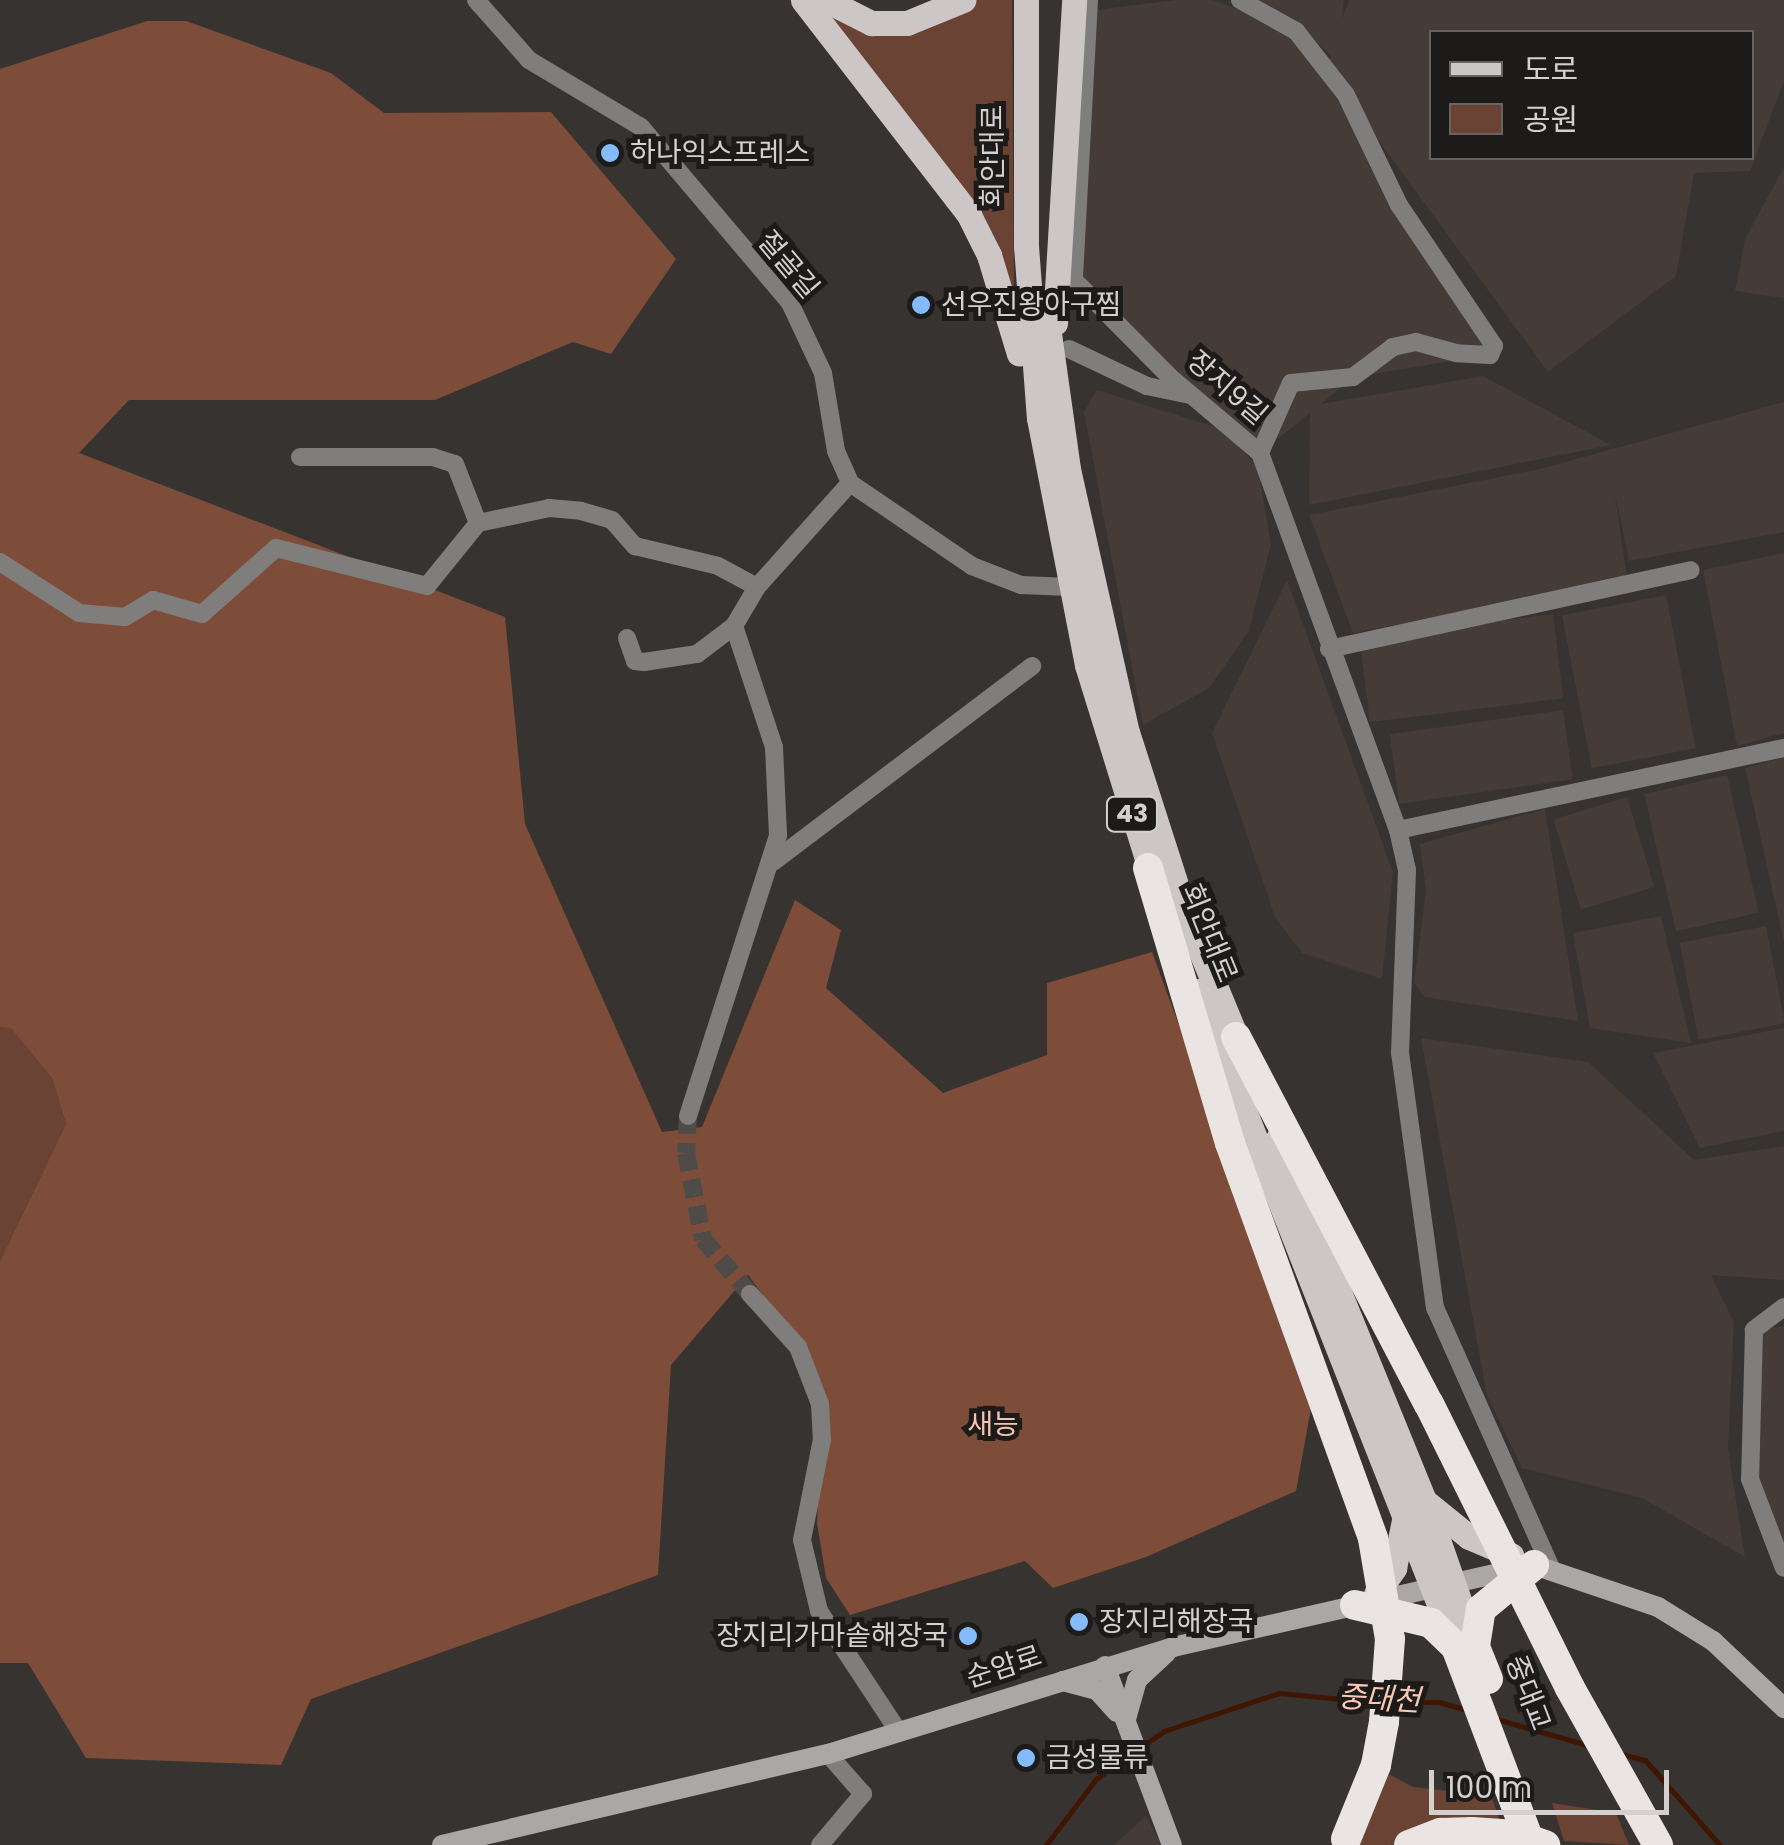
<!DOCTYPE html>
<html>
<head>
<meta charset="utf-8">
<style>
  body { margin:0 }
  #map { position:relative; width:1784px; height:1845px; overflow:hidden; background:#363331; font-family:Poppins,"Noto Sans KR",sans-serif }
  div>[style] { position:absolute }
  [style*='--x'] { left:calc(var(--x)*1px); top:calc(var(--y)*1px); width:calc(var(--w)*1px); rotate:calc(var(--a)*1deg) }
  .built>* { inset:0; background:#453b37; transform-origin:0 0 }
  .green>* { inset:0; background:#6a4334 }
  .forest>* { inset:0; background:#7e4d39 }
  .stream>* { height:5px; margin:-2.5px; padding:0 2.5px; transform-origin:2.5px; border-radius:2.5px; background:#401502 }
  .street-tunnel>* { height:18px; margin-top:-9px; transform-origin:0; background:repeating-linear-gradient(90deg,#4e4b49 0 18px,transparent 0 27px) }
  .street>* { height:18px; margin:-9px; padding:0 9px; transform-origin:9px; border-radius:9px; background:#807e7d }
  .secondary>* { height:20px; margin:-10px; padding:0 10px; transform-origin:10px; border-radius:10px; background:#aaa7a6 }
  .primary>* { height:25px; margin:-12.5px; padding:0 12.5px; transform-origin:12.5px; border-radius:12.5px; background:#ccc7c6 }
  .highway>* { height:30px; margin:-15px; padding:0 15px; transform-origin:15px; border-radius:15px; background:#eae5e3 }
  .highway-bridge>* { height:30px; margin:-15px; padding:0 15px; transform-origin:15px; border-radius:15px; background:#eae5e3 }
  .dots>* { width:28px; height:28px; translate:-50% -50%; box-sizing:border-box; border:5px solid #1d1b1a; border-radius:50% }
  span { translate:-50% -50%; white-space:nowrap; text-align:center; line-height:1.15; -webkit-text-stroke:10px #1d1b1a; paint-order:stroke }
  .shield-label span { padding:2px 8px; background:#1d1b1a; border:2px solid; border-radius:8px; -webkit-text-stroke-width:0 }
  .shield-label { font-size:25px; color:#d3d0cf; font-weight:700 }
  .poi-label { font-size:28px; color:#d3d0cf }
  .left { translate:0 -50%; text-align:left }
  .right { translate:-100% -50%; text-align:right }
  .street-label { font-size:28px; color:#d3d0cf }
  .park-label { font-size:28px; color:#f5c4b1 }
  .water-label { font-size:30px; color:#fac9b5; font-style:italic }
  .legend { position:absolute; left:1429px; top:30px; width:325px; height:130px; box-sizing:border-box; background:#1d1b1a; border:2px solid #666362; margin:0; padding:12px 18px; list-style:none; font-size:30px; color:#d3d0cf }
  .legend li { display:flex; align-items:center; gap:20px; height:50px }
  .legend b { width:50px; border:2px solid #666362 }
  .scale { position:absolute; left:1429px; top:1770px; width:240px; height:45px; box-sizing:border-box; border:5px solid #d3d0cf; border-top:0; padding-left:12px; font-size:30px; line-height:35px; white-space:nowrap; color:#d3d0cf; -webkit-text-stroke:8px #1d1b1a; paint-order:stroke }
</style>
</head>
<body>
<div id="map">
  <div class="built">
    <div style="clip-path:polygon(1175px 0,1213px 0,1296px 31px,1490px 355px,1353px 377px,1321px 404px,1483px 376px,1611px 445px,1309px 505px,1310px 413px,1260px 453px,1075px 274px,1088px 11px)"></div>
    <div style="clip-path:polygon(evenodd,1260px 0,1344px 0,1342px 19px,1349px 0,1784px 0,1784px 81px,1750px 171px,1694px 173px,1676px 276px,1548px 372px,1327px 70px,1331px 56px,1293px 19px,1260px 0,1432px 32px,1752px 32px,1752px 158px,1432px 158px,1432px 32px)"></div>
    <div style="clip-path:polygon(1784px 167px,1784px 298px,1735px 291px,1745px 239px)"></div>
    <div style="clip-path:polygon(1097px 390px,1225px 430px,1258px 468px,1271px 544px,1249px 631px,1209px 688px,1143px 725px,1084px 412px)"></div>
    <div style="clip-path:polygon(1784px 402px,1784px 532px,1629px 561px,1615px 494px,1627px 579px,1353px 633px,1309px 515px,1540px 469px)"></div>
    <div style="clip-path:polygon(1784px 553px,1784px 733px,1737px 746px,1703px 570px)"></div>
    <div style="clip-path:polygon(1287px 580px,1393px 872px,1382px 979px,1302px 953px,1275px 917px,1212px 733px)"></div>
    <div style="left:1666px;top:595px;width:156px;height:106px;rotate:79deg"></div>
    <div style="left:1553px;top:614px;width:85px;height:195px;rotate:83deg"></div>
    <div style="left:1563px;top:710px;width:70px;height:175px;rotate:82deg"></div>
    <div style="clip-path:polygon(1784px 757px,1784px 942px,1745px 768px)"></div>
    <div style="left:1727px;top:775px;width:141px;height:85px;rotate:77deg"></div>
    <div style="left:1627px;top:797px;width:94px;height:77px;rotate:73deg"></div>
    <div style="clip-path:polygon(1545px 809px,1578px 1021px,1424px 997px,1414px 982px,1426px 891px,1420px 844px)"></div>
    <div style="clip-path:polygon(1661px 916px,1691px 1043px,1590px 1028px,1573px 933px)"></div>
    <div style="left:1766px;top:926px;width:99px;height:88px;rotate:79deg"></div>
    <div style="clip-path:polygon(1784px 1028px,1784px 1131px,1700px 1148px,1653px 1053px)"></div>
    <div style="clip-path:polygon(1421px 1038px,1588px 1062px,1694px 1160px,1784px 1146px,1784px 1280px,1711px 1275px,1734px 1323px,1728px 1449px,1745px 1557px,1642px 1498px,1522px 1468px,1487px 1395px)"></div>
    <div style="clip-path:polygon(1784px 1326px,1784px 1554px,1750px 1479px,1754px 1330px)"></div>
    <div style="clip-path:polygon(1146px 1816px,1161px 1845px,1114px 1845px)"></div>
  </div>
  <div class="green">
    <div style="clip-path:polygon(819px 0,864px 30px,964px 9px,976px 0,1012px 0,1014px 296px)"></div>
    <div style="clip-path:polygon(0 1027px,11px 1027px,52px 1078px,66px 1124px,0 1261px)"></div>
    <div style="clip-path:polygon(1387px 1773px,1413px 1787px,1491px 1796px,1501px 1823px,1390px 1845px,1356px 1845px)"></div>
    <div style="clip-path:polygon(1552px 1803px,1616px 1813px,1629px 1845px,1564px 1841px)"></div>
  </div>
  <div class="forest">
    <div style="clip-path:polygon(147px 21px,186px 21px,331px 73px,384px 113px,551px 112px,676px 259px,611px 354px,573px 342px,435px 400px,129px 400px,79px 453px,505px 617px,525px 824px,662px 1132px,702px 1127px,795px 900px,841px 930px,826px 988px,943px 1093px,1047px 1055px,1047px 983px,1152px 952px,1314px 1392px,1296px 1491px,1146px 1557px,1053px 1588px,1025px 1561px,850px 1615px,826px 1578px,817px 1523px,822px 1401px,797px 1341px,748px 1275px,671px 1365px,658px 1575px,311px 1699px,281px 1765px,86px 1758px,28px 1663px,0 1663px,0 1261px,66px 1124px,52px 1078px,11px 1028px,0 1027px,0 69px)"></div>
  </div>
  <div class="stream">
    <div style="--x:1394;--y:1702;--w:45;--a:0"></div>
    <div style="--x:1439;--y:1702;--w:29;--a:16"></div>
    <div style="--x:1496;--y:1719;--w:95;--a:15.9"></div>
    <div style="--x:1141;--y:1747;--w:28;--a:-35"></div>
    <div style="--x:1164;--y:1731;--w:121;--a:-18.3"></div>
    <div style="--x:1279;--y:1693;--w:94;--a:5.5"></div>
    <div style="--x:1622;--y:1754;--w:24;--a:15"></div>
    <div style="--x:1645;--y:1760;--w:113;--a:48.6"></div>
    <div style="--x:1046;--y:1845;--w:83;--a:-52.9"></div>
    <div style="--x:1096;--y:1779;--w:44;--a:-35.8"></div>
  </div>
  <div class="street-tunnel">
    <div style="--x:688;--y:1116;--w:37;--a:93"></div>
    <div style="--x:686;--y:1153;--w:88;--a:78.8"></div>
    <div style="--x:703;--y:1239;--w:72;--a:49.5"></div>
  </div>
  <div class="street">
    <div style="--x:476;--y:0;--w:80;--a:48.5"></div>
    <div style="--x:529;--y:60;--w:131;--a:30.9"></div>
    <div style="--x:641;--y:127;--w:231;--a:49.7"></div>
    <div style="--x:790;--y:303;--w:77;--a:64.8"></div>
    <div style="--x:823;--y:373;--w:79;--a:80.5"></div>
    <div style="--x:836;--y:451;--w:35;--a:66"></div>
    <div style="--x:850;--y:483;--w:148;--a:34.2"></div>
    <div style="--x:972;--y:566;--w:53;--a:21.2"></div>
    <div style="--x:1021;--y:585;--w:48;--a:2.4"></div>
    <div style="--x:1089;--y:0;--w:280;--a:93.1"></div>
    <div style="--x:1074;--y:280;--w:136;--a:45.3"></div>
    <div style="--x:1170;--y:377;--w:118;--a:40.2"></div>
    <div style="--x:1260;--y:453;--w:401;--a:69.9"></div>
    <div style="--x:1240;--y:0;--w:64;--a:29"></div>
    <div style="--x:1296;--y:31;--w:81;--a:52"></div>
    <div style="--x:1346;--y:95;--w:122;--a:64.3"></div>
    <div style="--x:1399;--y:205;--w:170;--a:56"></div>
    <div style="--x:1494;--y:346;--w:10;--a:114"></div>
    <div style="--x:1490;--y:355;--w:34;--a:-177"></div>
    <div style="--x:1456;--y:353;--w:41;--a:-164.6"></div>
    <div style="--x:1416;--y:342;--w:24;--a:168"></div>
    <div style="--x:1393;--y:347;--w:50;--a:143.1"></div>
    <div style="--x:1353;--y:377;--w:62;--a:174.5"></div>
    <div style="--x:1291;--y:383;--w:77;--a:113.9"></div>
    <div style="--x:1069;--y:349;--w:86;--a:25.4"></div>
    <div style="--x:1147;--y:386;--w:44;--a:11.8"></div>
    <div style="--x:300;--y:457;--w:133;--a:0"></div>
    <div style="--x:433;--y:457;--w:23;--a:18"></div>
    <div style="--x:455;--y:464;--w:63;--a:68.7"></div>
    <div style="--x:478;--y:523;--w:73;--a:-11.9"></div>
    <div style="--x:549;--y:508;--w:32;--a:5"></div>
    <div style="--x:581;--y:511;--w:32;--a:16"></div>
    <div style="--x:612;--y:520;--w:35;--a:49"></div>
    <div style="--x:635;--y:546;--w:85;--a:13.5"></div>
    <div style="--x:718;--y:566;--w:44;--a:28.3"></div>
    <div style="--x:757;--y:587;--w:140;--a:-48.2"></div>
    <div style="--x:0;--y:562;--w:94;--a:32.8"></div>
    <div style="--x:79;--y:613;--w:46;--a:5"></div>
    <div style="--x:125;--y:617;--w:33;--a:-31"></div>
    <div style="--x:153;--y:600;--w:51;--a:15.9"></div>
    <div style="--x:202;--y:614;--w:99;--a:-41.7"></div>
    <div style="--x:276;--y:548;--w:156;--a:14.1"></div>
    <div style="--x:427;--y:586;--w:81;--a:-51"></div>
    <div style="--x:627;--y:638;--w:24;--a:71"></div>
    <div style="--x:635;--y:661;--w:9;--a:6"></div>
    <div style="--x:644;--y:662;--w:54;--a:-8.6"></div>
    <div style="--x:697;--y:654;--w:46;--a:-37.1"></div>
    <div style="--x:1329;--y:649;--w:370;--a:-12.3"></div>
    <div style="--x:773;--y:862;--w:325;--a:-37.1"></div>
    <div style="--x:688;--y:1116;--w:295;--a:-72.2"></div>
    <div style="--x:778;--y:835;--w:88;--a:-92.6"></div>
    <div style="--x:774;--y:747;--w:127;--a:-108.3"></div>
    <div style="--x:734;--y:626;--w:45;--a:-59.5"></div>
    <div style="--x:750;--y:1294;--w:72;--a:47.8"></div>
    <div style="--x:798;--y:1347;--w:61;--a:68.9"></div>
    <div style="--x:820;--y:1404;--w:35;--a:87"></div>
    <div style="--x:822;--y:1439;--w:103;--a:101.2"></div>
    <div style="--x:802;--y:1540;--w:73;--a:76.5"></div>
    <div style="--x:819;--y:1611;--w:144;--a:56.6"></div>
    <div style="--x:1784;--y:1307;--w:38;--a:143"></div>
    <div style="--x:1754;--y:1330;--w:149;--a:91.5"></div>
    <div style="--x:1750;--y:1479;--w:95;--a:69.1"></div>
    <div style="--x:1551;--y:1568;--w:285;--a:-114"></div>
    <div style="--x:1435;--y:1308;--w:257;--a:-97.8"></div>
    <div style="--x:1400;--y:1053;--w:183;--a:-87.8"></div>
    <div style="--x:1407;--y:870;--w:41;--a:-102.7"></div>
    <div style="--x:1398;--y:830;--w:395;--a:-12"></div>
    <div style="--x:820;--y:1845;--w:67;--a:-49.9"></div>
    <div style="--x:863;--y:1794;--w:53;--a:-131.2"></div>
  </div>
  <div class="secondary">
    <div style="--x:1105;--y:1666;--w:191;--a:69.5"></div>
    <div style="--x:1063;--y:1681;--w:35;--a:15"></div>
    <div style="--x:1097;--y:1690;--w:30;--a:48"></div>
    <div style="--x:1126;--y:1719;--w:41;--a:-74.2"></div>
    <div style="--x:1137;--y:1680;--w:40;--a:-43"></div>
    <div style="--x:442;--y:1845;--w:397;--a:-13.3"></div>
    <div style="--x:828;--y:1754;--w:361;--a:-17.2"></div>
    <div style="--x:1173;--y:1647;--w:370;--a:-12.8"></div>
    <div style="--x:1534;--y:1565;--w:131;--a:18.7"></div>
    <div style="--x:1658;--y:1607;--w:65;--a:31.7"></div>
    <div style="--x:1713;--y:1641;--w:98;--a:43.3"></div>
  </div>
  <div class="primary">
    <div style="--x:803;--y:0;--w:272;--a:52.3"></div>
    <div style="--x:969;--y:215;--w:45;--a:63.4"></div>
    <div style="--x:989;--y:255;--w:103;--a:73.1"></div>
    <div style="--x:826;--y:0;--w:51;--a:27.1"></div>
    <div style="--x:871;--y:23;--w:36;--a:0"></div>
    <div style="--x:907;--y:23;--w:61;--a:-22.3"></div>
    <div style="--x:1026;--y:0;--w:246;--a:90"></div>
    <div style="--x:1026;--y:246;--w:172;--a:85.7"></div>
    <div style="--x:1039;--y:418;--w:252;--a:79"></div>
    <div style="--x:1087;--y:665;--w:229;--a:72.8"></div>
    <div style="--x:1045;--y:305;--w:166;--a:82"></div>
    <div style="--x:1068;--y:469;--w:270;--a:77.4"></div>
    <div style="--x:1127;--y:732;--w:190;--a:72.2"></div>
    <div style="--x:1185;--y:913;--w:149;--a:67.6"></div>
    <div style="--x:1055;--y:323;--w:324;--a:-86.6"></div>
    <div style="--x:1197;--y:991;--w:700;--a:68.46"></div>
    <div style="--x:1277;--y:1140;--w:389;--a:67.8"></div>
    <div style="--x:1424;--y:1500;--w:155;--a:70.7"></div>
    <div style="--x:1427;--y:1503;--w:54;--a:39"></div>
    <div style="--x:1469;--y:1537;--w:46;--a:23.2"></div>
    <div style="--x:1376;--y:1594;--w:32;--a:-55"></div>
    <div style="--x:1394;--y:1568;--w:53;--a:-78.1"></div>
  </div>
  <div class="highway">
    <div style="--x:1148;--y:868;--w:287;--a:73.4"></div>
    <div style="--x:1230;--y:1143;--w:420;--a:70.1"></div>
    <div style="--x:1236;--y:1037;--w:415;--a:62.3"></div>
    <div style="--x:1355;--y:1605;--w:78;--a:13.3"></div>
    <div style="--x:1431;--y:1623;--w:35;--a:44"></div>
    <div style="--x:1456;--y:1647;--w:212;--a:69.3"></div>
    <div style="--x:1488;--y:1679;--w:35;--a:-112"></div>
    <div style="--x:1475;--y:1646;--w:37;--a:-81"></div>
    <div style="--x:1481;--y:1609;--w:69;--a:-39.7"></div>
    <div style="--x:1570;--y:1688;--w:180;--a:60.7"></div>
  </div>
  <div class="highway-bridge">
    <div style="--x:1429;--y:1404;--w:317;--a:63.6"></div>
    <div style="--x:1346;--y:1839;--w:80;--a:-67.9"></div>
    <div style="--x:1376;--y:1765;--w:44;--a:-79.5"></div>
    <div style="--x:1384;--y:1722;--w:83;--a:-85.9"></div>
    <div style="--x:1390;--y:1639;--w:102;--a:-99.6"></div>
    <div style="--x:1409;--y:1845;--w:34;--a:-21"></div>
    <div style="--x:1441;--y:1833;--w:31;--a:-2"></div>
    <div style="--x:1472;--y:1832;--w:44;--a:3.9"></div>
    <div style="--x:1516;--y:1835;--w:31;--a:19"></div>
  </div>
  <div class="dots">
    <div style="left:610px;top:153px;background:#84bcfb"></div>
    <div style="left:921px;top:305px;background:#84bcfb"></div>
    <div style="left:1079px;top:1622px;background:#84bcfb"></div>
    <div style="left:968px;top:1636px;background:#84bcfb"></div>
    <div style="left:1026px;top:1758px;background:#84bcfb"></div>
  </div>
  <div class="shield-label">
    <span style="left:1132px;top:814px">43</span>
  </div>
  <div class="poi-label">
    <span class="left" style="left:630px;top:153px">하나익스프레스</span>
    <span class="left" style="left:941px;top:305px">선우진왕아구찜</span>
    <span class="left" style="left:1099px;top:1622px">장지리해장국</span>
    <span class="right" style="left:948px;top:1636px">장지리가마솥해장국</span>
    <span class="left" style="left:1046px;top:1758px">금성물류</span>
  </div>
  <div class="street-label">
    <span style="left:993px;top:156px;rotate:-90deg">회안대로</span>
    <span style="left:788px;top:265px;rotate:50deg">절골길</span>
    <span style="left:1227px;top:388px;rotate:41deg">장지9길</span>
    <span style="left:1209px;top:933px;rotate:68deg">회안대로</span>
    <span style="left:1004px;top:1667px;rotate:-18deg">순암로</span>
    <span style="left:1528px;top:1693px;rotate:69deg">중대교</span>
  </div>
  <div class="park-label">
    <span style="left:993px;top:1425px">새능</span>
  </div>
  <div class="water-label">
    <span style="left:1379px;top:1699px;rotate:3deg">중대천</span>
  </div>
  <ul class="legend">
  <li><b style="height:12px;background:#ccc7c6"></b>도로</li>
  <li><b style="height:28px;background:#6a4334"></b>공원</li>
  </ul>
  <div class="scale">100 m</div>
</div>
</body>
</html>
